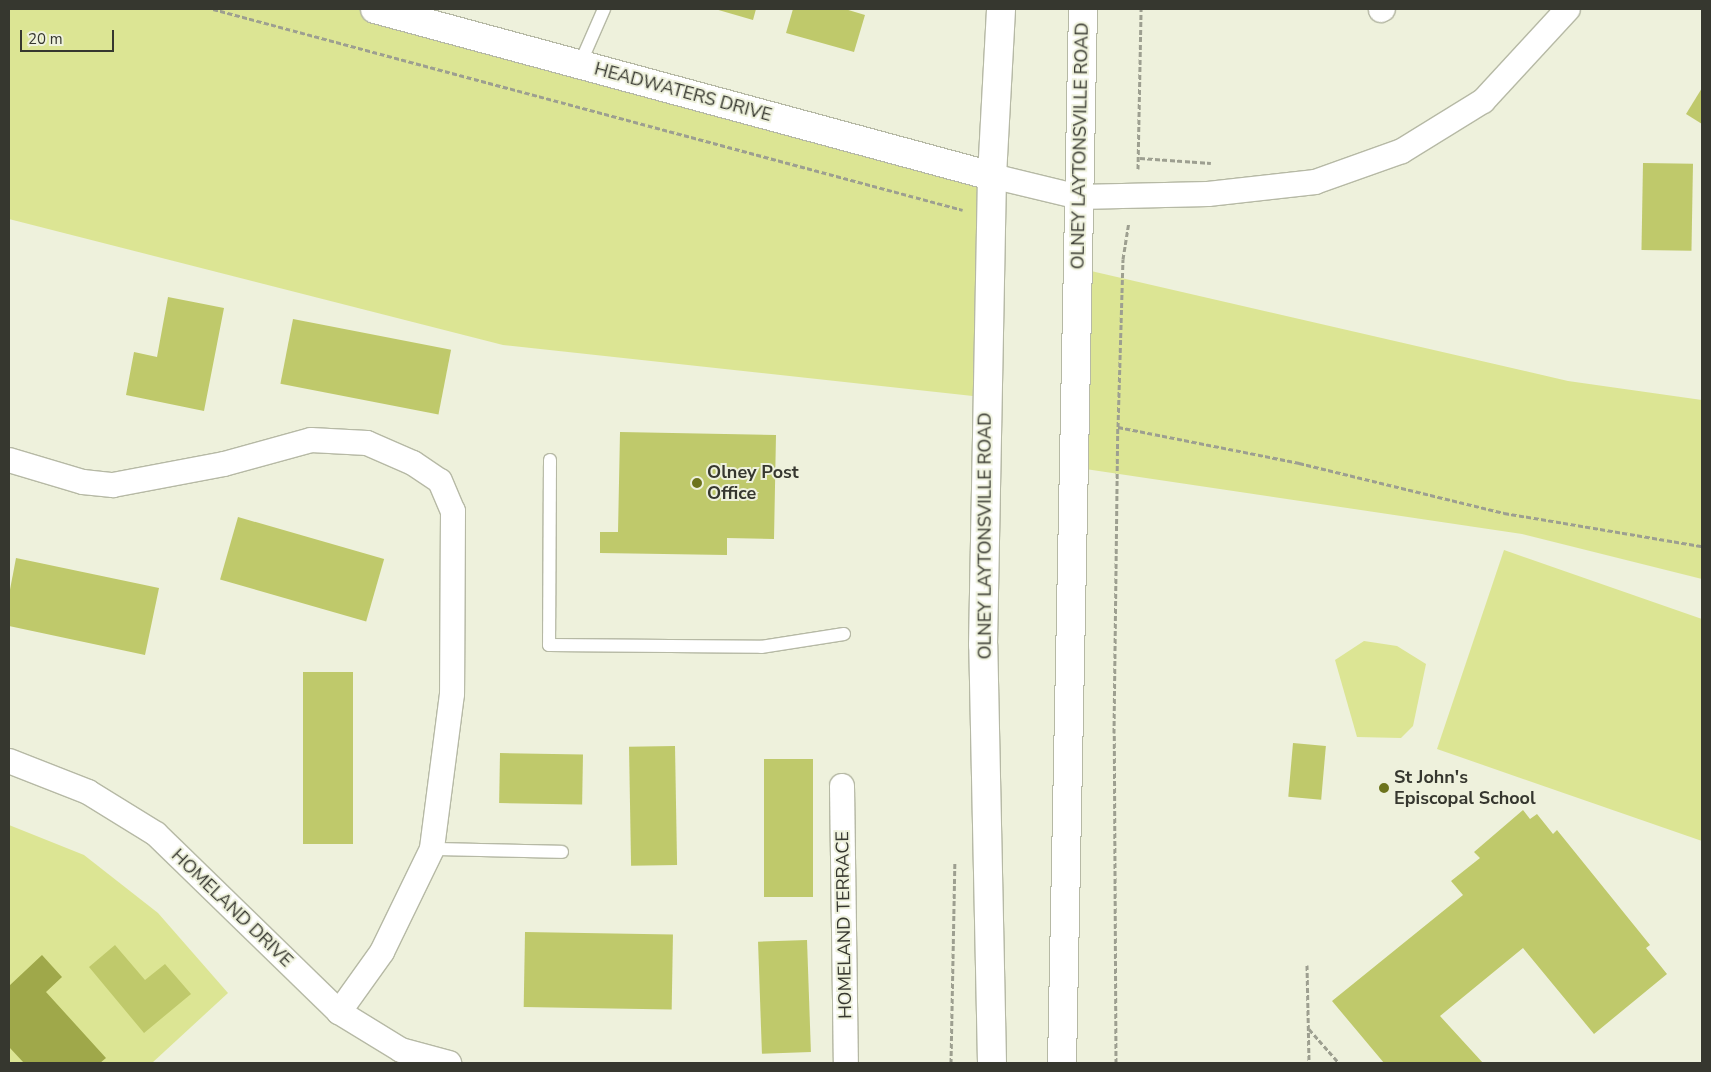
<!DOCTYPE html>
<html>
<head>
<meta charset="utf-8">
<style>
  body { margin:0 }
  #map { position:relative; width:1711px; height:1072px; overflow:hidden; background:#eef1dc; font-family:"Nunito Sans",sans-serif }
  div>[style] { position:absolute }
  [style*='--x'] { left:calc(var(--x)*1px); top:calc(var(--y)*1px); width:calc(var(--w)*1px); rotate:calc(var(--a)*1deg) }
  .green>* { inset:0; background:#dce594 }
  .water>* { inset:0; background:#9fa84a }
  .building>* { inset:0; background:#bfc96b; transform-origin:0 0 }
  .path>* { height:3px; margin-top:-1.5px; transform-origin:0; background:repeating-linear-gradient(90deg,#9d9f90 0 5px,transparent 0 7.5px) }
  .roads { filter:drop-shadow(1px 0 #b6b9a5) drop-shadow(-1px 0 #b6b9a5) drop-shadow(0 1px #b6b9a5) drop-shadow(0 -1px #b6b9a5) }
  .service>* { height:12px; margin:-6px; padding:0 6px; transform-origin:6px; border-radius:6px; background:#fff }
  .minor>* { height:24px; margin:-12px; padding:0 12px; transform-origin:12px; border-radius:12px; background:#fff }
  .tertiary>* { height:28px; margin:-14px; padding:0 14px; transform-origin:14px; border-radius:14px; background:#fff }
  .secondary>* { height:28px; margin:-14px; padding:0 14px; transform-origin:14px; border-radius:14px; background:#fff }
  .dots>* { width:14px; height:14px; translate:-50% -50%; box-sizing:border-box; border:2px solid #eef1dc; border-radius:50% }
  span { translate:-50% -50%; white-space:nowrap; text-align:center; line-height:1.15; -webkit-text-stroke:4px #eef1dc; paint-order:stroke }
  .street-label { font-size:18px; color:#36372f }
  .poi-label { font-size:18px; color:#36372f; font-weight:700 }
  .left { translate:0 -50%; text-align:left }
  .frame { position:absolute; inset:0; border:10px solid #36372f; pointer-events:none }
  .scale { position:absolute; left:20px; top:30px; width:94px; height:22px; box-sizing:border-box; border:2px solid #36372f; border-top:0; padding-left:6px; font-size:15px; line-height:18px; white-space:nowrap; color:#36372f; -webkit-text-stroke:4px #eef1dc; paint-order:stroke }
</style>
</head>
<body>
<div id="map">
  <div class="green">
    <div style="clip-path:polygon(9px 9px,375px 9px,992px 176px,982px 397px,503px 345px,9px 219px)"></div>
    <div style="clip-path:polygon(1078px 268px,1568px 381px,1702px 400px,1702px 579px,1522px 534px,1072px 467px)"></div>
    <div style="clip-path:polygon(1504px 550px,1702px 619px,1702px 841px,1437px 749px)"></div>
    <div style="clip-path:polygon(1364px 641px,1397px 646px,1426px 664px,1413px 726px,1401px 738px,1357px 737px,1335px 660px)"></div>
    <div style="clip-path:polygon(9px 825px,84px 855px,158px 913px,228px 993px,152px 1063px,9px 1063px)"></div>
  </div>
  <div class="water">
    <div style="clip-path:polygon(42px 955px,62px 977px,46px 992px,106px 1058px,100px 1063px,24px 1063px,9px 1047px,9px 986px)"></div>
  </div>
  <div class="building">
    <div style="clip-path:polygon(715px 9px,756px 9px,753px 20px)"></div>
    <div style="clip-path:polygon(793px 9px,845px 9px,865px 15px,854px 52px,786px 33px)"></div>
    <div style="clip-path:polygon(1702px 88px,1702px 124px,1686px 114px)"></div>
    <div style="left:1643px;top:163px;width:50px;height:87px;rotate:1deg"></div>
    <div style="clip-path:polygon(168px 297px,224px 308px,204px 411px,126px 395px,134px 352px,157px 357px)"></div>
    <div style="left:293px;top:319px;width:161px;height:66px;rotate:11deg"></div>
    <div style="clip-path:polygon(620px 432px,776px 435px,774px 539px,727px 538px,727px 555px,600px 553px,600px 532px,618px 532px)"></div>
    <div style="left:238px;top:517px;width:152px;height:65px;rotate:16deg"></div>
    <div style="clip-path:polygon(16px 558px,159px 588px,145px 655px,9px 626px,9px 595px)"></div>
    <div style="left:303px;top:672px;width:50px;height:172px"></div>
    <div style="left:1293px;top:743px;width:33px;height:54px;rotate:5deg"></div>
    <div style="left:675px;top:746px;width:119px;height:46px;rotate:89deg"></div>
    <div style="left:500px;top:753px;width:83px;height:50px;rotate:1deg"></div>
    <div style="left:764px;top:759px;width:49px;height:138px"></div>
    <div style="clip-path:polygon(1523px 810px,1530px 819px,1537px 814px,1553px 834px,1557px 830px,1650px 945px,1646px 948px,1667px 974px,1594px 1034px,1523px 948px,1440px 1016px,1483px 1063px,1384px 1063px,1332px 1001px,1463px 895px,1451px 881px,1480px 858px,1474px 852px)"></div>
    <div style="left:525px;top:932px;width:148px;height:75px;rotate:1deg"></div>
    <div style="left:807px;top:940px;width:112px;height:49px;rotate:88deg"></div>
    <div style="clip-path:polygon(115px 945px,145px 980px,165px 964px,191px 994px,144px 1033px,89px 967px)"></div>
  </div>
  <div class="path">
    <div style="--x:213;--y:9;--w:776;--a:15"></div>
    <div style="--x:1140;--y:158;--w:71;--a:4"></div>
    <div style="--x:1138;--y:169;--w:160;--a:-88.9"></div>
    <div style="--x:1118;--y:427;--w:185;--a:11.2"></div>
    <div style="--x:1299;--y:463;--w:211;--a:13.7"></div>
    <div style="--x:1504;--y:513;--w:201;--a:9.5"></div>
    <div style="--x:1307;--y:965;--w:98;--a:88.8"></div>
    <div style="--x:1309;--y:1029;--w:45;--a:48.6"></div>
    <div style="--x:951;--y:1063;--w:202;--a:-88.9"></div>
    <div style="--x:1116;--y:1063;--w:330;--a:-90.3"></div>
    <div style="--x:1114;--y:733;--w:306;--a:-89.3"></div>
    <div style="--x:1118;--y:427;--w:168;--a:-88.3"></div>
    <div style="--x:1123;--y:259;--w:37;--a:-81"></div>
  </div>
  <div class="roads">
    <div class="service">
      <div style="--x:580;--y:64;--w:60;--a:-66.4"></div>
      <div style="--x:550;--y:460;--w:185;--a:90.3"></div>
      <div style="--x:549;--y:645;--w:212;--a:0.5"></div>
      <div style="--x:761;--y:647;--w:84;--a:-8.9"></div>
      <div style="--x:432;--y:849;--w:130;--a:1.3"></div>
    </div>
    <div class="minor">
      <div style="--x:1381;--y:10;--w:2;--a:-27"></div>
      <div style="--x:992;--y:176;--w:89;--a:13.6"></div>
      <div style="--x:1079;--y:197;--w:129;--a:-1.3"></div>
      <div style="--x:1208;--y:194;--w:108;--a:-6.4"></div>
      <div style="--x:1315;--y:182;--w:92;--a:-19.6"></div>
      <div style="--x:1402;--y:151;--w:95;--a:-31.7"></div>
      <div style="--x:1483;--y:101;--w:125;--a:-47.3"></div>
      <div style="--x:9;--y:460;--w:77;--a:16.6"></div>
      <div style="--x:83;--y:482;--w:30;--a:6"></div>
      <div style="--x:113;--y:485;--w:113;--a:-10.7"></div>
      <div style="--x:224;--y:464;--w:90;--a:-15.4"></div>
      <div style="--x:311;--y:440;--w:56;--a:3.1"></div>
      <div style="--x:367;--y:443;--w:50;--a:23.5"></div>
      <div style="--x:413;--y:463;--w:32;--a:34"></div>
      <div style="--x:440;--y:481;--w:33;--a:67"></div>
      <div style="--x:453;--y:511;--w:183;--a:90.3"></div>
      <div style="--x:452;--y:694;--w:156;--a:97.4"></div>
      <div style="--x:432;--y:849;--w:114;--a:115.9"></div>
      <div style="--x:382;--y:952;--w:74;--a:125.6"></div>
      <div style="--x:9;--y:761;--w:85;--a:21.4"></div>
      <div style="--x:88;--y:792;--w:80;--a:31.7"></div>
      <div style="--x:156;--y:834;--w:255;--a:44.2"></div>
      <div style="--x:339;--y:1012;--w:73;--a:31.5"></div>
      <div style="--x:401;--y:1050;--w:50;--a:15.2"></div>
      <div style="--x:842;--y:786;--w:277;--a:89.2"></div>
    </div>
    <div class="tertiary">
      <div style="--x:375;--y:9;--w:639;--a:15.15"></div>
    </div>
    <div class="secondary">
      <div style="--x:992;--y:1063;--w:418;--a:-91.2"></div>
      <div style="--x:983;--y:645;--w:469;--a:-88.9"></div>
      <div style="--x:992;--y:176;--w:167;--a:-86.9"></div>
      <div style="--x:1062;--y:1063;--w:1054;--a:-88.86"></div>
    </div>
  </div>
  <div class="dots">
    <div style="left:697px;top:483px;background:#6c731c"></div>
    <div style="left:1384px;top:788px;background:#6c731c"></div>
  </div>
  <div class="street-label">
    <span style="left:683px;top:92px;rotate:15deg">HEADWATERS DRIVE</span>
    <span style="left:1080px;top:146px;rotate:-89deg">OLNEY LAYTONSVILLE ROAD</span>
    <span style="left:985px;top:536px;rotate:-90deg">OLNEY LAYTONSVILLE ROAD</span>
    <span style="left:232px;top:908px;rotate:44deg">HOMELAND DRIVE</span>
    <span style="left:844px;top:925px;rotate:-91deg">HOMELAND TERRACE</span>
  </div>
  <div class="poi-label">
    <span class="left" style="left:707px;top:483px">Olney Post<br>Office</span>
    <span class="left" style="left:1394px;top:788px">St John's<br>Episcopal School</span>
  </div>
  <div class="frame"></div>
  <div class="scale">20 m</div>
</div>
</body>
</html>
